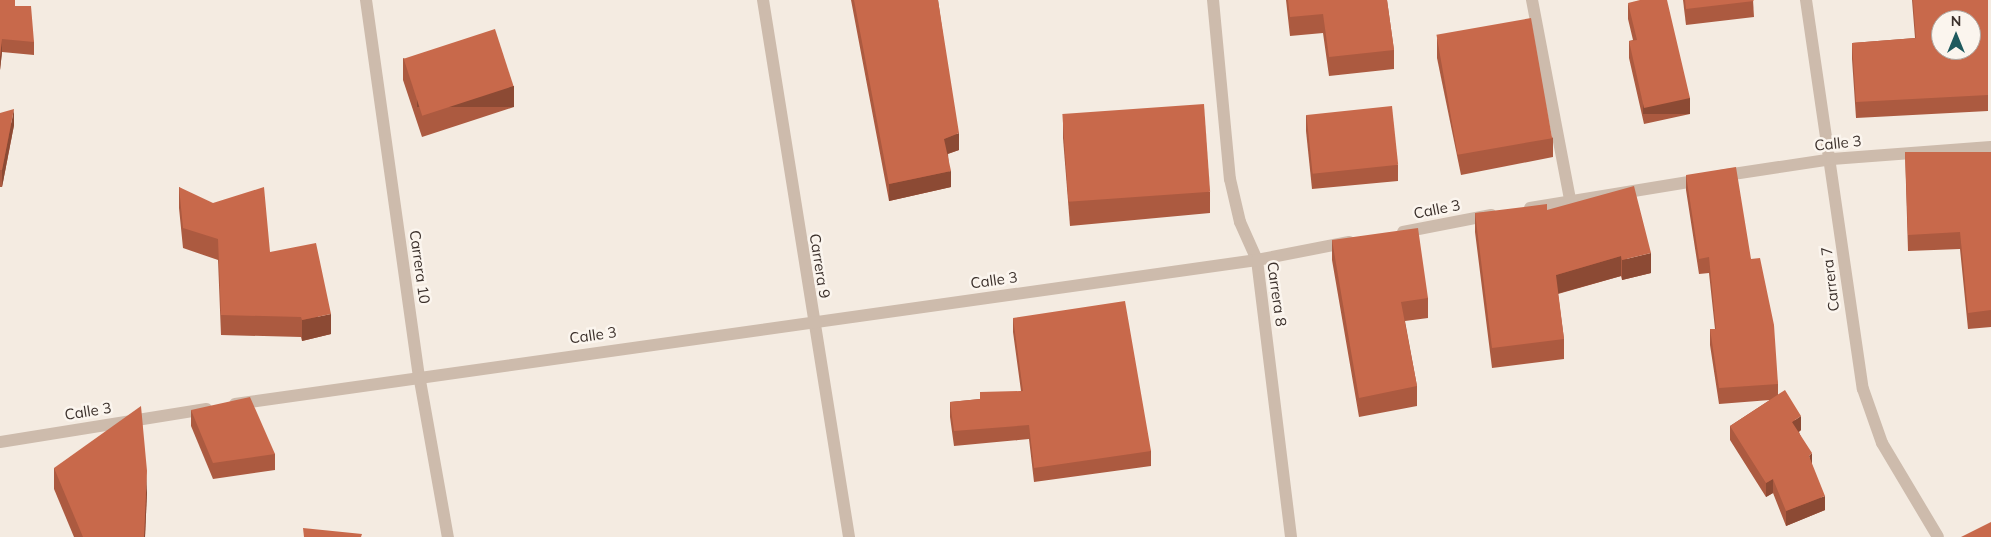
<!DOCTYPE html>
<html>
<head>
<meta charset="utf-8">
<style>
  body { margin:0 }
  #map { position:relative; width:1991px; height:537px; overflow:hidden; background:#f4ebe1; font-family:Mulish,sans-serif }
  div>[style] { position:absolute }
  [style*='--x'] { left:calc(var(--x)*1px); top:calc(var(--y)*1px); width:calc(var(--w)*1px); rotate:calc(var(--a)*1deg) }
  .minor>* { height:12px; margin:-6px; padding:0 6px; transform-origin:6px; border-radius:6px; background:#cdbbac }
  .wall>* { inset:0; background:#ac5a40 }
  .shaded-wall>* { inset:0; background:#8c4a34; transform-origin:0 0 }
  .building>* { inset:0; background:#c8694b; transform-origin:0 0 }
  span { translate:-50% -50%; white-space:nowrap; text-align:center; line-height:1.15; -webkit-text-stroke:5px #fbf5ee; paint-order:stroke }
  .street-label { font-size:15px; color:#3b302b }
  .north { position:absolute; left:1931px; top:10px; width:50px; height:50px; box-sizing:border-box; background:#fbf5ee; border:1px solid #aea6a0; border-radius:50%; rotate:0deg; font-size:14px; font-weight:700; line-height:20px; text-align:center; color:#3b302b }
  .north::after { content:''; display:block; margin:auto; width:18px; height:22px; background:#1f5a5e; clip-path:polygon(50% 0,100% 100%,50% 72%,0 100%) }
</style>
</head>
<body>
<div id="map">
  <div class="minor">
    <div style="--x:366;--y:0;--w:379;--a:82"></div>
    <div style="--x:419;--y:375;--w:165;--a:79.9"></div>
    <div style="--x:763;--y:0;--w:544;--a:80.9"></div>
    <div style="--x:1213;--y:0;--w:180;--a:84.6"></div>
    <div style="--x:1230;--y:179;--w:44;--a:76.9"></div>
    <div style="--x:1240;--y:222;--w:42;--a:65.9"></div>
    <div style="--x:1257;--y:260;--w:279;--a:83"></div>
    <div style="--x:1532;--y:0;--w:204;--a:79.2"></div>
    <div style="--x:1806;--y:0;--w:393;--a:81.7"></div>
    <div style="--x:1863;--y:389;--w:57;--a:70.6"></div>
    <div style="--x:1882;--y:443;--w:109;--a:59.2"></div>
    <div style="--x:1720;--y:176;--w:113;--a:-8.6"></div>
    <div style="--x:1832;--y:159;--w:159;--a:-4.3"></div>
    <div style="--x:1530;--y:208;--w:173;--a:-9.3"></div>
    <div style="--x:1403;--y:232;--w:90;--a:-10.9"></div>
    <div style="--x:235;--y:404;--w:1032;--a:-8.02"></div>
    <div style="--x:1257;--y:260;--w:94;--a:-11.1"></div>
    <div style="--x:0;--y:442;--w:209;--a:-9.1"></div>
  </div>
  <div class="wall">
    <div style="clip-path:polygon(0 0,15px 6px,34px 42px,34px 55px,2px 52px,0 70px)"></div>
    <div style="clip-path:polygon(851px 0,938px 0,959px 150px,948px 154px,951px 187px,889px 201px)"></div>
    <div style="clip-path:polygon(1286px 0,1387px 0,1394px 50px,1394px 69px,1329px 76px,1323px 33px,1290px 36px)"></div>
    <div style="clip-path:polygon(1683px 0,1753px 0,1754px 17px,1686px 25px)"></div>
    <div style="clip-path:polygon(1912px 0,1988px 0,1988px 111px,1856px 118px,1852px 59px,1852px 43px,1915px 38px)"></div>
    <div style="clip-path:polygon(1628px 3px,1690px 114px,1644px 124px,1629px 58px,1629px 41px,1633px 40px,1628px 19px)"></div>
    <div style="clip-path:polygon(1437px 38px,1553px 138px,1553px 157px,1461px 175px,1437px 58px)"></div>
    <div style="clip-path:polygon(403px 58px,514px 107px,422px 137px,403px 80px)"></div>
    <div style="clip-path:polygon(0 113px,14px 125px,2px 187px,0 187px)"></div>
    <div style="clip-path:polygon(1306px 115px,1398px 165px,1398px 181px,1312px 189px,1306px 131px)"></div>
    <div style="clip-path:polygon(1063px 116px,1210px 192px,1210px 213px,1070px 226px,1063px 138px)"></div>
    <div style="clip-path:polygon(1905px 152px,1991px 152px,1991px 327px,1968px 329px,1960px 249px,1908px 251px)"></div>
    <div style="clip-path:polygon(1686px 175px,1751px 259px,1778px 384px,1778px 394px,1801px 430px,1799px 432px,1812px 465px,1825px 510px,1786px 526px,1773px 493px,1766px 497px,1730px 440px,1730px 426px,1770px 400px,1719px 404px,1710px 345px,1710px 329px,1715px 329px,1709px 273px,1699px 274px,1686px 190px)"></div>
    <div style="clip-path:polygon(179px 187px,270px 252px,331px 334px,302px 341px,301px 337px,221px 335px,218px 260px,183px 248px,179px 208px)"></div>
    <div style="clip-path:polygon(1547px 210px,1651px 273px,1622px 280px,1621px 276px,1558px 294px,1564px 339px,1564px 359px,1492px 368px,1475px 232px,1475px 213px)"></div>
    <div style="clip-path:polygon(1332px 240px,1428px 298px,1428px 318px,1405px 321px,1417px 386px,1417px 406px,1359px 417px,1332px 260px)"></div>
    <div style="clip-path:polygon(1013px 318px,1151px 451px,1151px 466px,1034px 482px,1029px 439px,954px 446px,950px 417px,950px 402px,980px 399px,1021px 391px,1013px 332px)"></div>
    <div style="clip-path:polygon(191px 410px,275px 454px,275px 470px,213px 479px,191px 426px)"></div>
    <div style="clip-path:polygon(54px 468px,147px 492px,145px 537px,74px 537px,54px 489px)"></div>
  </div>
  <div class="shaded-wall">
    <div style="clip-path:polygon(2px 39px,2px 52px,0 70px,0 57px)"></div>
    <div style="left:514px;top:86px;width:21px;height:97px;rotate:90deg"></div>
    <div style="left:1690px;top:98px;width:16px;height:47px;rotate:90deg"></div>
    <div style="clip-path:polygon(14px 109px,14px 125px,2px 187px,2px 170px)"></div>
    <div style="clip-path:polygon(959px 133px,959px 150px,944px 155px,944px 139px)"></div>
    <div style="clip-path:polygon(951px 171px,951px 187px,889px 201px,889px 184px)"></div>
    <div style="clip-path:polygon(1651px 253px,1651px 273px,1622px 280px,1622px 260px)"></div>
    <div style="clip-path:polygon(1621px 256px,1621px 276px,1556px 294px,1556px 275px)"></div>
    <div style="clip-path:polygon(331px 314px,331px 334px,302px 341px,302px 320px)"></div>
    <div style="clip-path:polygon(1801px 416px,1801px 430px,1792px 436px,1792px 422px)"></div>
    <div style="clip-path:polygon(1812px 453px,1812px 468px,1809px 456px)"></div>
    <div style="clip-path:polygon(147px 471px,147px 492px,145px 537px,144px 537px)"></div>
    <div style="clip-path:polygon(1773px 479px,1773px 493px,1766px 497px,1766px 483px)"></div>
    <div style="clip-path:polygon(1825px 496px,1825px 510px,1786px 526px,1786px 511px)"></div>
  </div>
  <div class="building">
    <div style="clip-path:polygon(0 0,15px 0,15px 6px,31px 6px,34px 42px,2px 39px,0 57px)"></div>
    <div style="clip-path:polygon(854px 0,938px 0,959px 133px,944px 139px,951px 171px,889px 184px)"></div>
    <div style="clip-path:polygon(1288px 0,1387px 0,1394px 50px,1329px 57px,1323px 14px,1290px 17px)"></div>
    <div style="clip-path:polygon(1640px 0,1667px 0,1690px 98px,1644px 108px,1629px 41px,1637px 40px,1628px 3px)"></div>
    <div style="clip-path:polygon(1685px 0,1753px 0,1754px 1px,1686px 9px)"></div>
    <div style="clip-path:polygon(evenodd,1913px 0,1988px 0,1988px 95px,1856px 102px,1852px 43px,1916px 38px,1913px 0,1941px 20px,1971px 20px,1971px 50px,1941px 50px,1941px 20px)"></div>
    <div style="left:1531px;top:18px;width:122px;height:96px;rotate:80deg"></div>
    <div style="left:495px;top:29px;width:60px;height:96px;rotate:72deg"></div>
    <div style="left:1204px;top:104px;width:88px;height:142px;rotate:86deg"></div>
    <div style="left:1392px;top:106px;width:59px;height:86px;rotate:84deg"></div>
    <div style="clip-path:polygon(14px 109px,2px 170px,0 170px,0 113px)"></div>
    <div style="clip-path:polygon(1905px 152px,1991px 152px,1991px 310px,1968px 313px,1960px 232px,1908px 235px)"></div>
    <div style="clip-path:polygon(1736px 167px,1751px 259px,1760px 258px,1774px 325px,1778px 384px,1719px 388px,1710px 329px,1716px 329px,1709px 257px,1699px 259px,1686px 175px)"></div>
    <div style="clip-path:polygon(1634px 186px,1651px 253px,1622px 260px,1621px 256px,1556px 275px,1564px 339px,1492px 348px,1475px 213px,1547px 204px,1547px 210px)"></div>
    <div style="clip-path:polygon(179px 187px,213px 203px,264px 187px,270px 252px,316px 243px,331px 314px,302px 320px,301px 317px,221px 315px,218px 239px,183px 228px)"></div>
    <div style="clip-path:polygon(1418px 228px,1428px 298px,1401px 302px,1417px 386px,1359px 398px,1332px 240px)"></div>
    <div style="clip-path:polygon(1125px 301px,1151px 451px,1034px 468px,1029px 425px,954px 431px,950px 402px,980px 399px,980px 392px,1023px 391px,1013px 318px)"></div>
    <div style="clip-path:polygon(1785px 390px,1801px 416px,1792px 422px,1812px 453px,1809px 456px,1825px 496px,1786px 511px,1773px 479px,1766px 483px,1730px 426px)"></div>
    <div style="clip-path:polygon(250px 397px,275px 454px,213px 463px,191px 410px)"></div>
    <div style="clip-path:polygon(141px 406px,147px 471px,144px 537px,83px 537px,54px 468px)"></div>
    <div style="clip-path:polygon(1991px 522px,1991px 537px,1961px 537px)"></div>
    <div style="clip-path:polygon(303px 528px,362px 534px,361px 537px,304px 537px)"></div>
  </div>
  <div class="street-label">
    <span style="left:1838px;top:143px;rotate:-6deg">Calle 3</span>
    <span style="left:1437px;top:209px;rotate:-11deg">Calle 3</span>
    <span style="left:820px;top:266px;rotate:81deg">Carrera 9</span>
    <span style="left:420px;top:267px;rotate:82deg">Carrera 10</span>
    <span style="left:1830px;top:279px;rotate:-97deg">Carrera 7</span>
    <span style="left:994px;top:280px;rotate:-8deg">Calle 3</span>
    <span style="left:1277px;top:294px;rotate:82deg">Carrera 8</span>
    <span style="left:593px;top:335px;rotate:-8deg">Calle 3</span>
    <span style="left:88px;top:411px;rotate:-9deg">Calle 3</span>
  </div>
  <div class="north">N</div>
</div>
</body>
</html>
